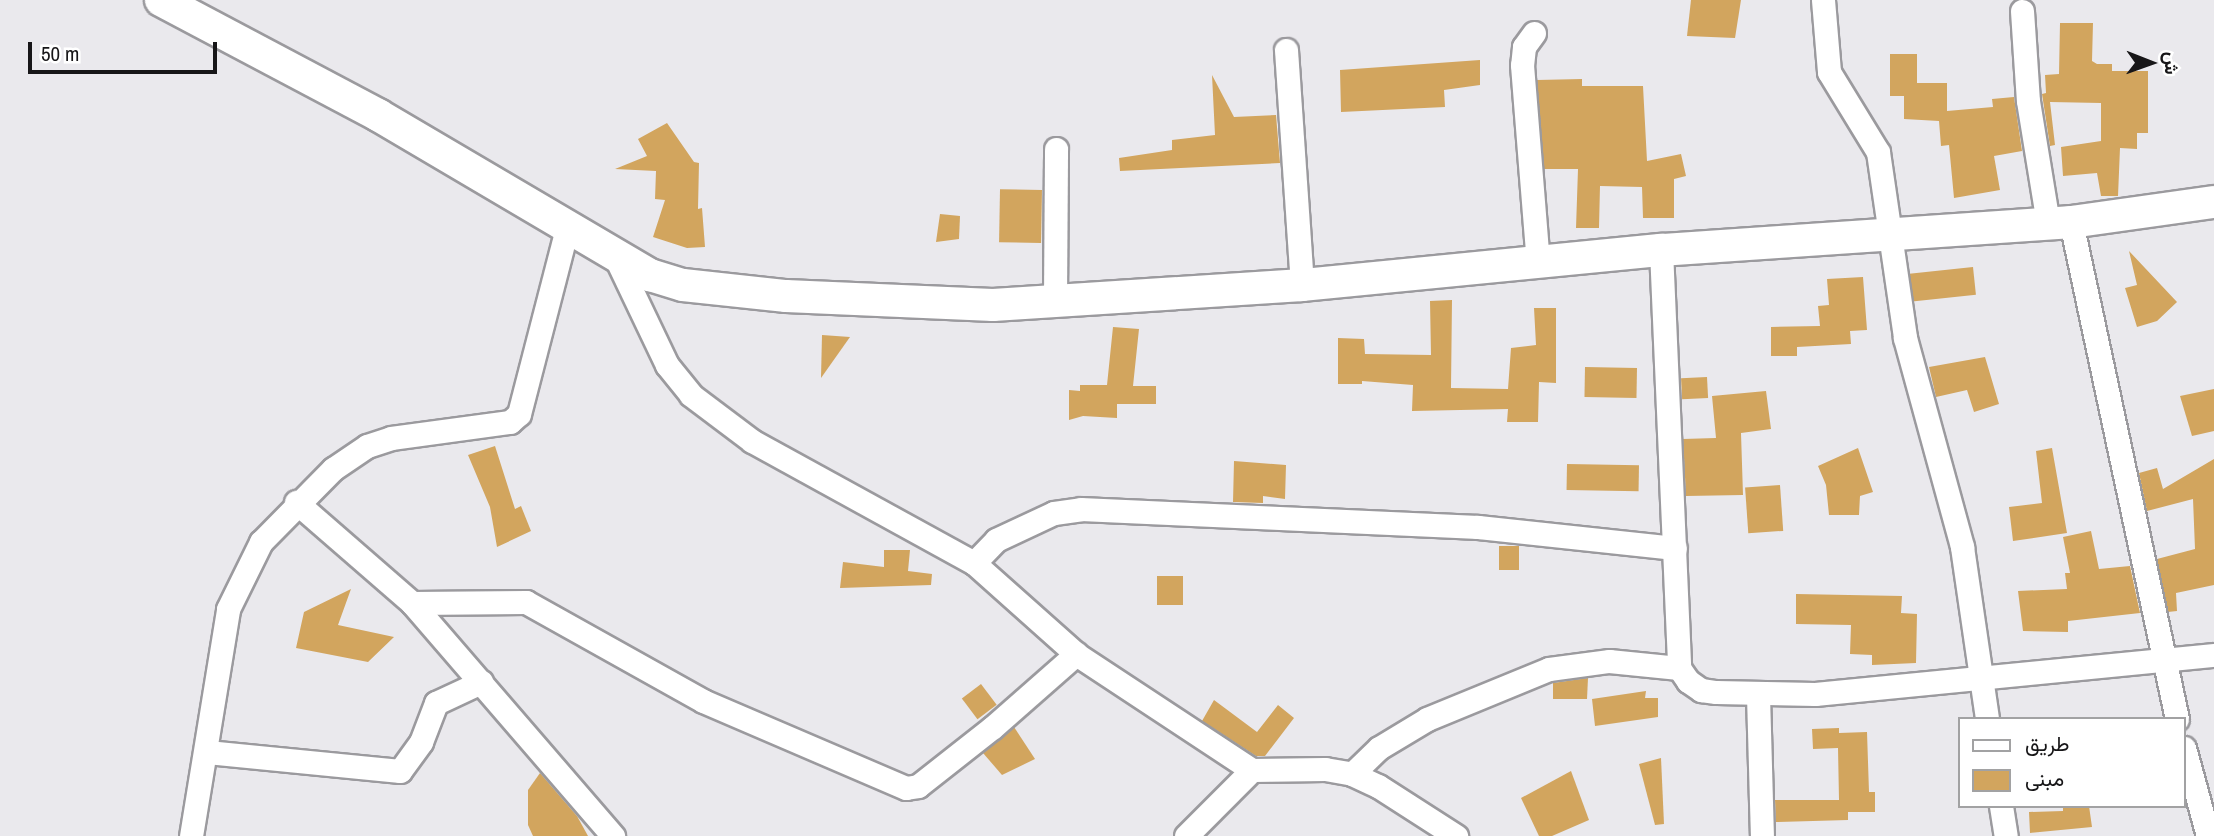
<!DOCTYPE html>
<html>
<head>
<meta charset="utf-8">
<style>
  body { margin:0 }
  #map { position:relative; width:2214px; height:836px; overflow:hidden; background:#eae9ed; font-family:"Archivo Narrow",Vazirmatn,sans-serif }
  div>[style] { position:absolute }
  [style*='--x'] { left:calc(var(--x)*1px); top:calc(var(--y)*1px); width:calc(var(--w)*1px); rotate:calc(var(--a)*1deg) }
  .building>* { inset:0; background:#d2a55e; transform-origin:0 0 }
  .roads { filter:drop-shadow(2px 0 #9b9a9e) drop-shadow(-2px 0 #9b9a9e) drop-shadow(0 2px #9b9a9e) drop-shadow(0 -2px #9b9a9e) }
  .minor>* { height:23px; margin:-11.5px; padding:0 11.5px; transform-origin:11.5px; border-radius:11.5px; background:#fff }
  .secondary>* { height:32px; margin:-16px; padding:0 16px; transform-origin:16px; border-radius:16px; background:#fff }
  span { translate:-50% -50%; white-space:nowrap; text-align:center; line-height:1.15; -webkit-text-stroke:5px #fff; paint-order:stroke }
  .legend { position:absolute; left:1958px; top:717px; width:228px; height:91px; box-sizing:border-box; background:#fff; border:2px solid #a2a2a3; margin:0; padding:9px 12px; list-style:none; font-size:21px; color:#171618 }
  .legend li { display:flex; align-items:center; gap:14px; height:35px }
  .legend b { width:35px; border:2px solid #a2a2a3 }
  .north { position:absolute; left:2116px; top:28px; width:70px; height:70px; -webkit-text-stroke:5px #fff; paint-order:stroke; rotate:91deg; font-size:19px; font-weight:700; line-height:28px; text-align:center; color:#171618 }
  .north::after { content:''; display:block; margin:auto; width:24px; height:32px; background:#171618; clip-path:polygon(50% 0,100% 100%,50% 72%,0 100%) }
  .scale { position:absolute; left:28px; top:42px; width:189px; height:32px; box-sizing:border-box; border:4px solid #171618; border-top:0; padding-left:9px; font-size:21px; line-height:24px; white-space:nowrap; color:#171618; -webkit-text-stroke:5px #fff; paint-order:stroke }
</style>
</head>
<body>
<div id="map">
  <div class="building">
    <div style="clip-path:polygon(1691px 0,1741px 0,1735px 38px,1687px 36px)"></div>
    <div style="clip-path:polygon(2060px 23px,2093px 23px,2092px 61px,2097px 64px,2112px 64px,2112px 71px,2148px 71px,2148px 133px,2137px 133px,2137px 149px,2120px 148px,2118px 196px,2101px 196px,2097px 173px,2063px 176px,2061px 147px,2101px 141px,2101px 103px,2050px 102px,2055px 145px,2050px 146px,2042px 94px,2046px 93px,2045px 75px,2059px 74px)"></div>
    <div style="clip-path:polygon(1890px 54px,1917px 54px,1917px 83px,1947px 83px,1947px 111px,1993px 107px,1992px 99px,2014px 97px,2022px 151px,1994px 156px,2000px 190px,1954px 198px,1949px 145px,1941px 146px,1939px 121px,1904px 119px,1904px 96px,1890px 96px)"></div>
    <div style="clip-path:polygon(1480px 60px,1480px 85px,1444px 90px,1445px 107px,1341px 112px,1340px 70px)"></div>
    <div style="clip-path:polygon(1212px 75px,1234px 117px,1276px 115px,1280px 163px,1120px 171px,1119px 158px,1172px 150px,1172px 140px,1215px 135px)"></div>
    <div style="clip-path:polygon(1582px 79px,1582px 86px,1643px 86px,1647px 161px,1681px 154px,1686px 176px,1674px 179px,1674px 218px,1643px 218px,1642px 187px,1600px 186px,1599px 228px,1576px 228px,1578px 169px,1544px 169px,1537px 80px)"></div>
    <div style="clip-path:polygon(667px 123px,694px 162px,699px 163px,698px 209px,702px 208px,705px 247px,687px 248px,653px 237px,665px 200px,655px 199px,656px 171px,615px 169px,647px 156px,638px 139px)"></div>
    <div style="left:1042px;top:190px;width:53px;height:42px;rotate:91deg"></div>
    <div style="clip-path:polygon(940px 214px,960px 216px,959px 239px,936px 242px)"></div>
    <div style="clip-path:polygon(2129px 251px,2177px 302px,2157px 321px,2137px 327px,2125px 288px,2137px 285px)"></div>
    <div style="left:1973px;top:267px;width:28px;height:64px;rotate:84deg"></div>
    <div style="clip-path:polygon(1863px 277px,1867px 330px,1850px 331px,1851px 344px,1797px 347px,1797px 356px,1771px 356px,1771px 327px,1820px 326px,1818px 306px,1829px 305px,1827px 279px)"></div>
    <div style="clip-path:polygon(1452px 300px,1451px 388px,1508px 389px,1511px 348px,1536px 345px,1534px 308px,1556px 308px,1556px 383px,1539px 382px,1538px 422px,1507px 422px,1508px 409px,1412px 411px,1413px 385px,1362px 381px,1362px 384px,1338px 384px,1338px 338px,1364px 339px,1365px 354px,1431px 355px,1430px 301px)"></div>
    <div style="clip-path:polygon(1113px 327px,1139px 329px,1133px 386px,1156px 386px,1156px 404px,1117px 404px,1117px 418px,1083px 416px,1069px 420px,1069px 390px,1080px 391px,1080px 385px,1107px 385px)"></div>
    <div style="clip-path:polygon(822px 335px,850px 337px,821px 378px)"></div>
    <div style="clip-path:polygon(1985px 357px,1999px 404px,1974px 412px,1967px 390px,1936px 397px,1929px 367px)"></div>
    <div style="left:1585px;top:367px;width:52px;height:30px;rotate:1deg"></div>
    <div style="left:1707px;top:377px;width:21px;height:26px;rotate:87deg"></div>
    <div style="clip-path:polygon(2214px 389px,2214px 431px,2192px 436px,2180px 396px)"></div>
    <div style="clip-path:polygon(1766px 391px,1771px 429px,1741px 433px,1743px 495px,1686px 496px,1683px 439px,1716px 438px,1712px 396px)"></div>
    <div style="clip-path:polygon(495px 446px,515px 509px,521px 506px,531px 531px,497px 547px,490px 507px,468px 455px)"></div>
    <div style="clip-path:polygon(1858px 448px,1873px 492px,1860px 496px,1859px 515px,1829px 515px,1826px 485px,1818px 466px)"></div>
    <div style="clip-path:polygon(2052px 448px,2067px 533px,2013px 541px,2009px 507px,2042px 503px,2036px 451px)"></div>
    <div style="clip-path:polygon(2214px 459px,2214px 585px,2176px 593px,2177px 611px,2168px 612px,2157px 559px,2195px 549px,2193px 499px,2147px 511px,2139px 473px,2157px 468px,2163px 489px)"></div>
    <div style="clip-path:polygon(1234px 461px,1286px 465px,1285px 499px,1263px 496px,1263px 503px,1233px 502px)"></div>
    <div style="left:1567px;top:464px;width:72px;height:26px;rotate:1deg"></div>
    <div style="left:1780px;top:485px;width:46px;height:35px;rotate:86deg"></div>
    <div style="clip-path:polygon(2091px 531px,2099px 569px,2130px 566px,2140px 613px,2068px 621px,2068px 632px,2023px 631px,2018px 591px,2067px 589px,2065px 573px,2070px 573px,2063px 537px)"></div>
    <div style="left:1499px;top:546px;width:20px;height:24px"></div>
    <div style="clip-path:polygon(884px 550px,910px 550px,908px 571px,932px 574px,931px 585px,840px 588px,843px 562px,884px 567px)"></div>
    <div style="left:1157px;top:576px;width:26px;height:29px"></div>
    <div style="clip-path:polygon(351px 589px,338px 625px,394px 637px,368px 662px,296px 648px,304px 612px)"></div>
    <div style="clip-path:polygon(1796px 594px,1902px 596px,1901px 613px,1917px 614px,1916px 663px,1872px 665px,1872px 655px,1850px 654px,1851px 625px,1796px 624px)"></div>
    <div style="clip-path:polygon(1588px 678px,1587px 699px,1553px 699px,1553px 683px)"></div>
    <div style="left:981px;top:684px;width:26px;height:24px;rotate:53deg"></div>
    <div style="clip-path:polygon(1646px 691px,1645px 698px,1658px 698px,1658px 717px,1595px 726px,1592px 699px)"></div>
    <div style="clip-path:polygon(1214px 700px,1257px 732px,1278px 705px,1294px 718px,1265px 756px,1256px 756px,1202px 721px)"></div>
    <div style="clip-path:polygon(1014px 727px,1035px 759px,1002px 775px,983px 753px)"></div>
    <div style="clip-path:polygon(1839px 728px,1839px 733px,1867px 732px,1869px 792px,1875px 792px,1875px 812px,1848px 812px,1848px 820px,1776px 822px,1775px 800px,1839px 800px,1838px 748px,1813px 749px,1812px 729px)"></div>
    <div style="clip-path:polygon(1661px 758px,1664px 824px,1655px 825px,1639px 764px)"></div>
    <div style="clip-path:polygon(1571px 771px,1589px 820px,1552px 836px,1539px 836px,1521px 798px)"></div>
    <div style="clip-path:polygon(540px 773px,577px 816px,588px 836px,533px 836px,528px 825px,528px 790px)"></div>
    <div style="clip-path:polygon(2063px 806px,2089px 806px,2092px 827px,2030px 833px,2029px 812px,2063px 811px)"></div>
  </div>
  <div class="roads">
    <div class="minor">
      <div style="--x:1823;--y:0;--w:72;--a:85.2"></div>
      <div style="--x:1829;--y:72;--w:94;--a:58.5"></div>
      <div style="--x:1878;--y:152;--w:188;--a:81.7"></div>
      <div style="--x:1905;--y:338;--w:217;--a:74.7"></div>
      <div style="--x:1962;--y:547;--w:174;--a:81.7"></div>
      <div style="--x:2022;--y:11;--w:90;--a:86.2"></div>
      <div style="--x:2028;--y:101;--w:124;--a:80.7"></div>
      <div style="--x:1534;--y:33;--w:17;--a:126"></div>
      <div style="--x:1524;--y:47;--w:18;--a:96"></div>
      <div style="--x:1522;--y:65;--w:199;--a:85.4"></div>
      <div style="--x:1286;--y:50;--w:236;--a:86.1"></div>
      <div style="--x:2071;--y:222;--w:508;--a:77.96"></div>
      <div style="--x:1661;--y:250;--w:418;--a:87.5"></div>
      <div style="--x:1679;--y:668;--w:16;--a:55"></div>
      <div style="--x:1688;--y:681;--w:16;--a:35"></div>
      <div style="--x:1701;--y:690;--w:15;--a:8"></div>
      <div style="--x:1716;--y:692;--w:99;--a:1.2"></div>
      <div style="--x:1815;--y:694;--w:401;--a:-5.6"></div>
      <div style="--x:616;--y:258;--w:119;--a:64.5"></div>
      <div style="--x:667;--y:365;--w:38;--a:51"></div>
      <div style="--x:691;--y:395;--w:76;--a:37"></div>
      <div style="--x:752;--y:441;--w:253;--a:28.8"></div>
      <div style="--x:974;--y:563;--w:137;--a:41.7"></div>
      <div style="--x:1076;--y:654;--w:211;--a:33.4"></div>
      <div style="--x:1252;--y:770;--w:73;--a:-0.8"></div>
      <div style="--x:1325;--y:769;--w:27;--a:10"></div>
      <div style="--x:1352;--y:774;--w:29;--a:25"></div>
      <div style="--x:1378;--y:786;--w:93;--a:32.7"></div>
      <div style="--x:1055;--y:298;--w:149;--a:-89.6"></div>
      <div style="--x:296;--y:502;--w:154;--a:41"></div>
      <div style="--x:412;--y:603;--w:308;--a:49.2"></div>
      <div style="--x:974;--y:563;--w:32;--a:-46"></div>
      <div style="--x:996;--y:540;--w:64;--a:-25"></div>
      <div style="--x:1054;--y:513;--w:27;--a:-8"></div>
      <div style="--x:1081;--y:509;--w:397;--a:2.6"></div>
      <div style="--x:1478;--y:527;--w:198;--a:6.1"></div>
      <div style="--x:412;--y:603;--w:114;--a:-0.5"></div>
      <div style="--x:526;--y:602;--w:203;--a:29.2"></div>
      <div style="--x:703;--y:701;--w:221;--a:23.2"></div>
      <div style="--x:906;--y:788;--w:12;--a:-9"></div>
      <div style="--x:918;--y:786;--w:95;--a:-38.2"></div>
      <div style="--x:993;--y:727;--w:111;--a:-41.3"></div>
      <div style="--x:1758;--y:695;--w:141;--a:88.4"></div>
      <div style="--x:2184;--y:748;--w:91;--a:74.7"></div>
      <div style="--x:207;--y:752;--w:194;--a:5.6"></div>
      <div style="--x:400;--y:771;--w:36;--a:-54"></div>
      <div style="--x:421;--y:742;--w:42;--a:-69"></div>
      <div style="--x:436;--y:703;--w:50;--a:-25"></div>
      <div style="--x:1352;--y:774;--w:37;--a:-44"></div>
      <div style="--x:1379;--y:748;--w:56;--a:-31.1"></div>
      <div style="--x:1427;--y:719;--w:132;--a:-22.3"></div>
      <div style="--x:1549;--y:669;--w:61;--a:-7.6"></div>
      <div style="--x:1609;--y:661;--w:70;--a:5.7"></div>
      <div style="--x:2001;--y:806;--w:30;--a:81"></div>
      <div style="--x:191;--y:836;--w:230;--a:-80.7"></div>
      <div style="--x:228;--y:609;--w:75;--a:-63.8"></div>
      <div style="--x:261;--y:542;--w:103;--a:-45.4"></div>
      <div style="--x:333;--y:469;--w:41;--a:-34.1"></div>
      <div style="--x:367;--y:446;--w:25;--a:-18"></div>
      <div style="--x:391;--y:438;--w:120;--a:-7.7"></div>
      <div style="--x:510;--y:422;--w:12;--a:-42"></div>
      <div style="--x:519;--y:414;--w:192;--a:-75.5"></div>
      <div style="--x:1186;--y:836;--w:93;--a:-45"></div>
    </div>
    <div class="secondary">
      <div style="--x:161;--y:0;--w:246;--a:27.9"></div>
      <div style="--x:378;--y:115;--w:316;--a:30.5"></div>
      <div style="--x:650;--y:275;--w:34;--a:17"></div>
      <div style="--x:683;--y:285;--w:104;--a:6.1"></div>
      <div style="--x:786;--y:296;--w:207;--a:2.5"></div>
      <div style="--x:993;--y:305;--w:310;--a:-3.7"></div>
      <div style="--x:1302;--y:285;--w:361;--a:-5.6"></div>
      <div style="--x:1661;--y:250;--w:411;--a:-3.9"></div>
      <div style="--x:2071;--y:222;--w:144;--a:-8"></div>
    </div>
  </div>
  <ul class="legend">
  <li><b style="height:9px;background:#fff"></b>طريق</li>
  <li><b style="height:19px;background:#d2a55e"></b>مبنى</li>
  </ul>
  <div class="north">ش</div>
  <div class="scale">50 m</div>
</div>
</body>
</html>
